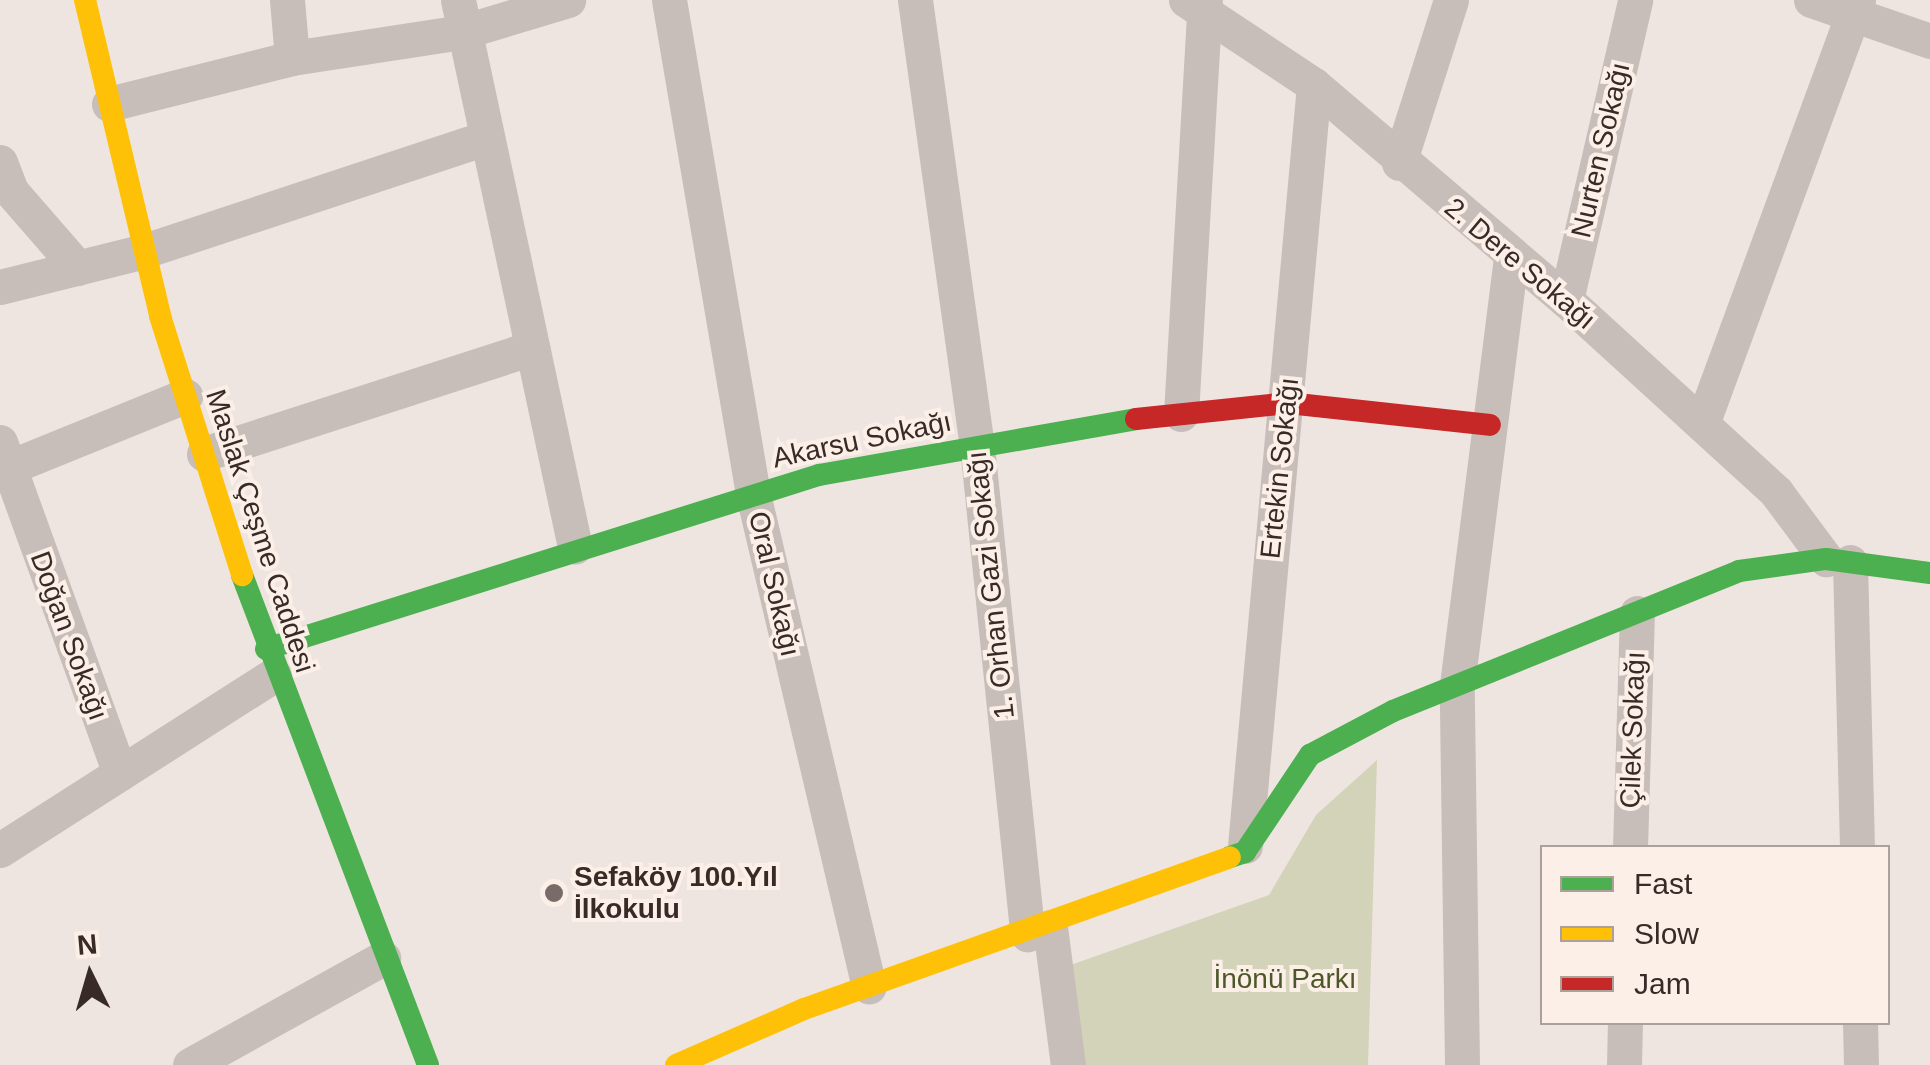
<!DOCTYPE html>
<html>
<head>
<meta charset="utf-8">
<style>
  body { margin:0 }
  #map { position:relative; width:1930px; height:1065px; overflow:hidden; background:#eee5e0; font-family:Helvetica,sans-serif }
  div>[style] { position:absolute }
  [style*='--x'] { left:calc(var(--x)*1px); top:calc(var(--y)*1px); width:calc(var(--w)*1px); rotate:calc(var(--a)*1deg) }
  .green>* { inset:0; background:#d2d3b8 }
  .street>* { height:35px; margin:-17.5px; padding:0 17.5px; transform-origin:17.5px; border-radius:17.5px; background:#c7beb9 }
  .fast>* { height:22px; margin:-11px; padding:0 11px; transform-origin:11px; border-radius:11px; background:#4caf50 }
  .slow>* { height:22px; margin:-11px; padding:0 11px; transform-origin:11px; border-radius:11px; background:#ffc107 }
  .jam>* { height:22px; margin:-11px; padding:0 11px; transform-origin:11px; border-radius:11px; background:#c62828 }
  .dots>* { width:28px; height:28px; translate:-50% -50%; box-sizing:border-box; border:5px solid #fbefe7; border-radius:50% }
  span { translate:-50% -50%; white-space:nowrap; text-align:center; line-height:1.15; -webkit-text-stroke:8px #fbefe7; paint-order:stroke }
  .street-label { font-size:28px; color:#382a27 }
  .poi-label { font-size:28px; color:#382a27; font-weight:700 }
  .left { translate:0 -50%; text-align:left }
  .park-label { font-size:28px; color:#4d5828 }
  .legend { position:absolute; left:1540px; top:845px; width:350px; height:180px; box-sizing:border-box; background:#fbefe7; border:2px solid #ada09a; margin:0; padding:12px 18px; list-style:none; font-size:30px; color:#382a27 }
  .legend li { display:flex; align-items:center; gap:20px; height:50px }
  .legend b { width:50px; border:2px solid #ada09a }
  .north { position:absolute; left:40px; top:925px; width:100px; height:100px; -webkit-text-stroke:8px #fbefe7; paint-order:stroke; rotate:355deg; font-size:28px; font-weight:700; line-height:40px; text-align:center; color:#382a27 }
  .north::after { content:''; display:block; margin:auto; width:35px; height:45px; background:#382a27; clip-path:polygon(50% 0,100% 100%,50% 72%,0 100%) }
</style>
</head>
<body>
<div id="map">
  <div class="green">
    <div style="clip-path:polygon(1377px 760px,1368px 1065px,1078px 1065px,1065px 967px,1269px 895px,1316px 815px)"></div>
  </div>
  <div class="street">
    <div style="--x:287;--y:0;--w:58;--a:85.1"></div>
    <div style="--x:458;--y:0;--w:559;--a:77.93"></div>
    <div style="--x:669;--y:0;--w:501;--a:80.35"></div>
    <div style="--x:753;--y:494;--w:506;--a:76.76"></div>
    <div style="--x:915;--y:0;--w:450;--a:82.1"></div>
    <div style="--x:977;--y:446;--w:491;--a:84.1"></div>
    <div style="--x:1186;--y:0;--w:154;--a:33.6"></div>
    <div style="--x:1314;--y:85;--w:331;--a:40.5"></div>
    <div style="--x:1566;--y:300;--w:285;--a:42.4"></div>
    <div style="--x:1776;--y:492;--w:84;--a:53.3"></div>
    <div style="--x:1811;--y:0;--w:126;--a:19"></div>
    <div style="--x:109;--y:104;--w:189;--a:-14.1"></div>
    <div style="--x:292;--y:58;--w:172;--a:-8.7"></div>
    <div style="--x:462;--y:32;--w:111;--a:-16.8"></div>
    <div style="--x:0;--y:162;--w:31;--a:69"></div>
    <div style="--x:11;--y:191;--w:102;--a:49"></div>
    <div style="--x:1399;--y:163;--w:171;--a:-72.3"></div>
    <div style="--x:0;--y:287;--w:148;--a:-14"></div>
    <div style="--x:144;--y:251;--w:360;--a:-18.3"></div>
    <div style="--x:1566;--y:300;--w:308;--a:-77"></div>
    <div style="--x:1181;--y:414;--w:415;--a:-86.7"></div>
    <div style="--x:1702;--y:424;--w:452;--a:-69.8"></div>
    <div style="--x:0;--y:442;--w:352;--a:70.1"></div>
    <div style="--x:204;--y:454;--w:345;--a:-17.9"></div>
    <div style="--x:0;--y:471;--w:200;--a:-22.1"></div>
    <div style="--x:1850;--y:562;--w:286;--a:88.6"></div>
    <div style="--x:1245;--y:846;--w:764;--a:-84.82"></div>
    <div style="--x:1630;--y:848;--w:235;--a:-88.3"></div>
    <div style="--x:0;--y:850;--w:325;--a:-32.6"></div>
    <div style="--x:1050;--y:927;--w:139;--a:82.6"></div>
    <div style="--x:1860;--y:1022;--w:43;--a:88.7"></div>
    <div style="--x:190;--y:1065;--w:221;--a:-29"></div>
    <div style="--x:1462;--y:1065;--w:380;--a:-90.8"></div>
    <div style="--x:1457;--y:685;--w:432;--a:-82.8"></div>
    <div style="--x:1624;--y:1065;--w:43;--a:-88.7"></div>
  </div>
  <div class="fast">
    <div style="--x:242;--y:575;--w:524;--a:69.21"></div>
    <div style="--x:266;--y:649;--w:580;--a:-17.47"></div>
    <div style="--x:819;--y:475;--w:322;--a:-10"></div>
    <div style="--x:1230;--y:857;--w:16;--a:-18"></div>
    <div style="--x:1245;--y:852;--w:117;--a:-56.2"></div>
    <div style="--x:1310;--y:755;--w:94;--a:-27.9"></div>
    <div style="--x:1393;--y:711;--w:373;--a:-22"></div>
    <div style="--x:1739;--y:571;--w:88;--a:-7.9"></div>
    <div style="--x:1826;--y:559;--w:105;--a:7.7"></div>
  </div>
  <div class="slow">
    <div style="--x:85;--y:0;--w:325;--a:76.6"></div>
    <div style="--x:160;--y:316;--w:272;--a:72.4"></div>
    <div style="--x:676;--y:1065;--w:140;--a:-23.6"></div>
    <div style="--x:804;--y:1009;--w:452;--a:-19.6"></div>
  </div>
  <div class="jam">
    <div style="--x:1136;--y:419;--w:153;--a:-6"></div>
    <div style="--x:1288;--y:403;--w:203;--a:6.2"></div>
  </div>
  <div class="dots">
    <div style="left:554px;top:893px;background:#786b68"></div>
  </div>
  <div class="street-label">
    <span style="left:1601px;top:150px;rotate:-77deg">Nurten Sokağı</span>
    <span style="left:1520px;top:264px;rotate:40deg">2. Dere Sokağı</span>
    <span style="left:862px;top:440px;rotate:-12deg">Akarsu Sokağı</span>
    <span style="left:1280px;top:468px;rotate:-84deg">Ertekin Sokağı</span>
    <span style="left:260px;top:531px;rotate:72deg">Maslak Çeşme Caddesi</span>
    <span style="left:774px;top:584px;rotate:77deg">Oral Sokağı</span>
    <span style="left:991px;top:585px;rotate:-96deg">1. Orhan Gazi Sokağı</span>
    <span style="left:69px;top:636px;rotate:70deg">Doğan Sokağı</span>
    <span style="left:1633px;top:730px;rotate:-88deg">Çilek Sokağı</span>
  </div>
  <div class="poi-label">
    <span class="left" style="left:574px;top:893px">Sefaköy 100.Yıl<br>İlkokulu</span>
  </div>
  <div class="park-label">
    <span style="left:1285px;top:979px">İnönü Parkı</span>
  </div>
  <ul class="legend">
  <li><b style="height:12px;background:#4caf50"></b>Fast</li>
  <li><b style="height:12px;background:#ffc107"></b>Slow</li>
  <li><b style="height:12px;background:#c62828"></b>Jam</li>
  </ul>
  <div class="north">N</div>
</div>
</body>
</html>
